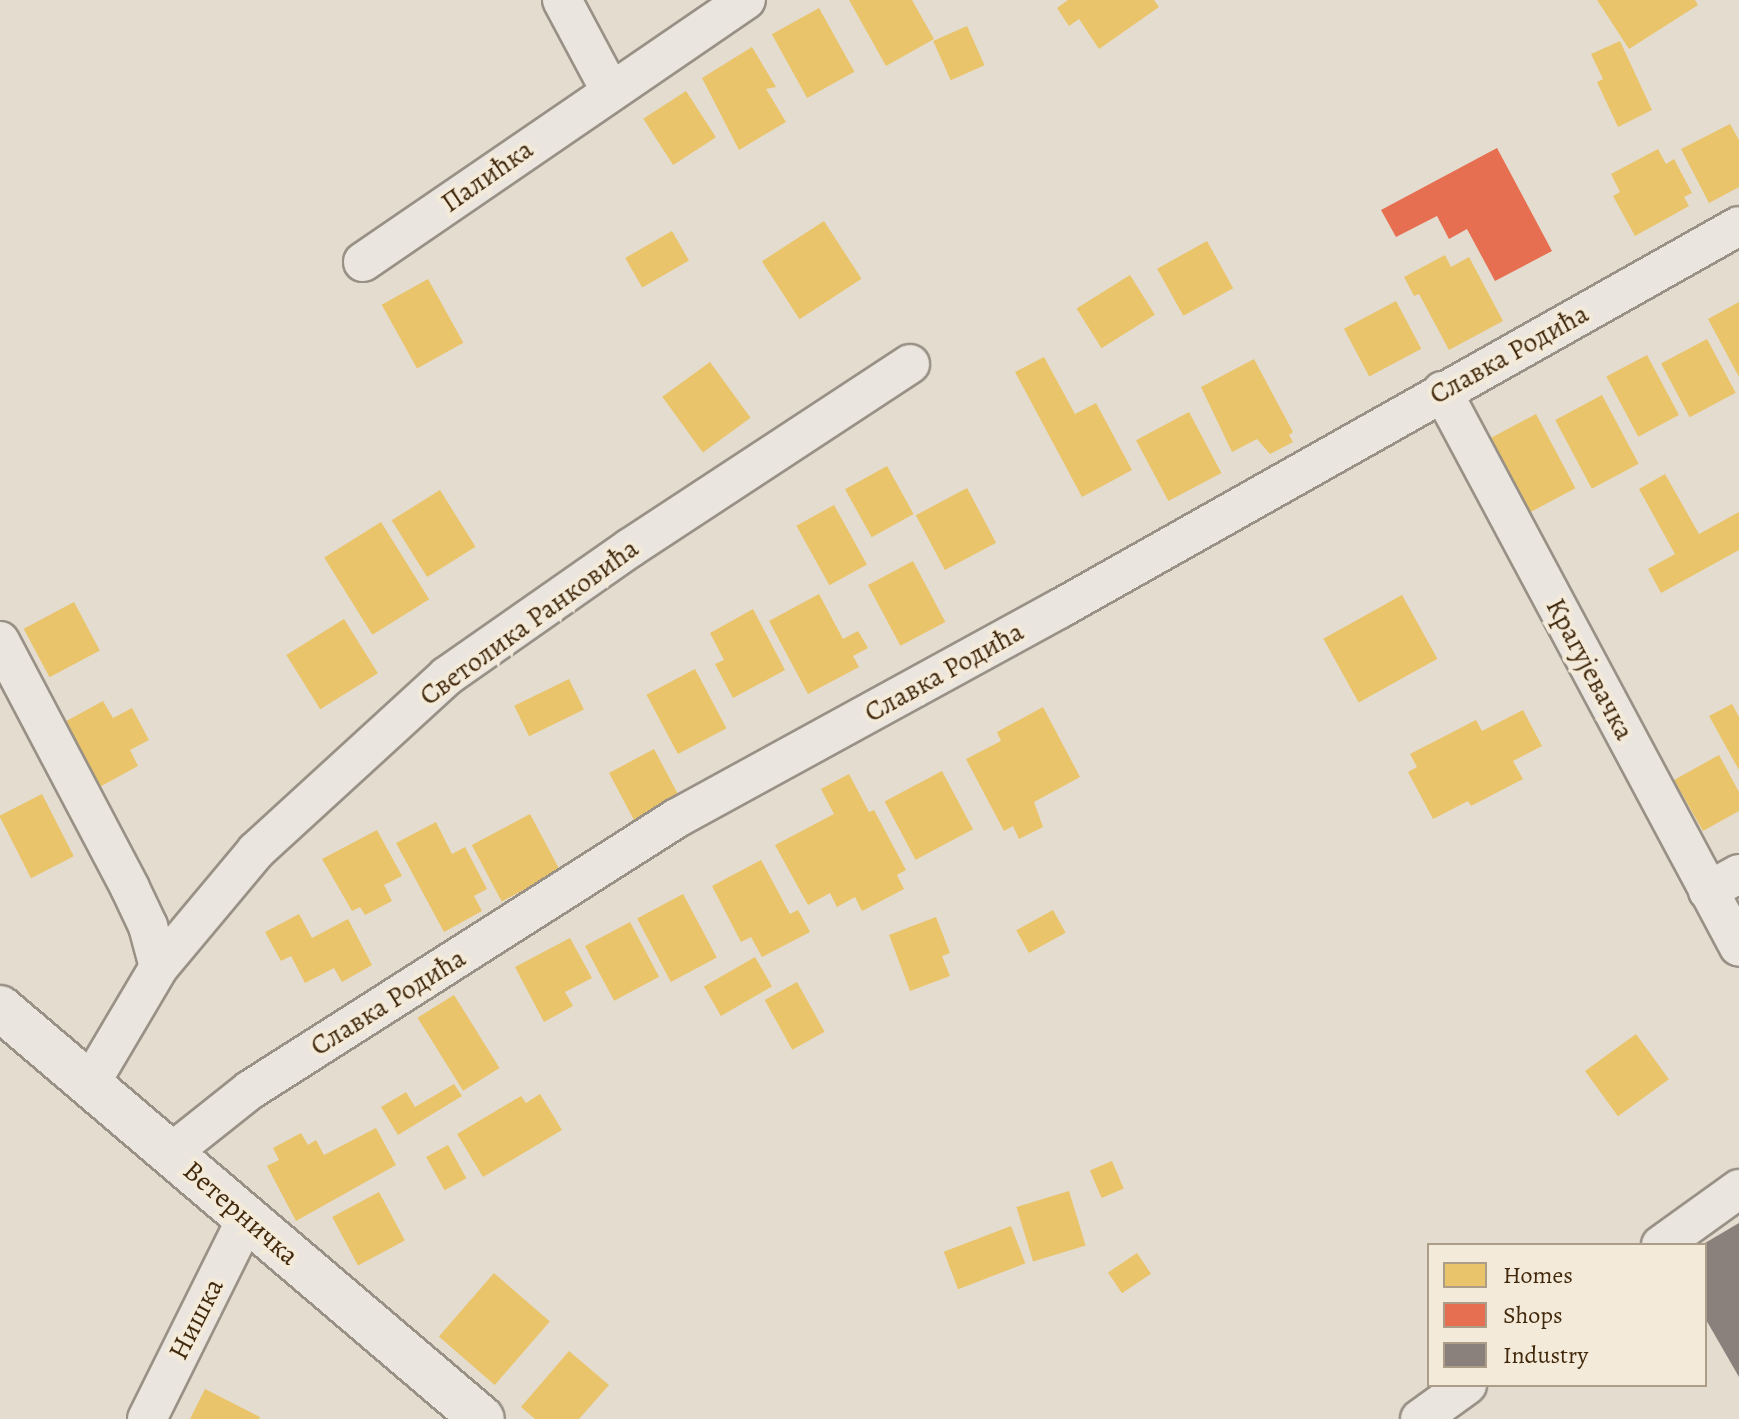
<!DOCTYPE html>
<html>
<head>
<meta charset="utf-8">
<style>
  body { margin:0 }
  #map { position:relative; width:1739px; height:1419px; overflow:hidden; background:#e4dccf; font-family:Alegreya,serif }
  div>[style] { position:absolute }
  [style*='--x'] { left:calc(var(--x)*1px); top:calc(var(--y)*1px); width:calc(var(--w)*1px); rotate:calc(var(--a)*1deg) }
  .homes>* { inset:0; background:#e9c46a; transform-origin:0 0 }
  .shops>* { inset:0; background:#e76f51 }
  .industry>* { inset:0; background:#8a817c }
  .roads { filter:drop-shadow(2px 0 #999186) drop-shadow(-2px 0 #999186) drop-shadow(0 2px #999186) drop-shadow(0 -2px #999186) }
  .minor>* { height:38px; margin:-19px; padding:0 19px; transform-origin:19px; border-radius:19px; background:#eae6df }
  .tertiary>* { height:44px; margin:-22px; padding:0 22px; transform-origin:22px; border-radius:22px; background:#eae6df }
  span { translate:-50% -50%; white-space:nowrap; text-align:center; line-height:1.15; -webkit-text-stroke:8px #f3eada; paint-order:stroke }
  .street-label { font-size:28px; color:#42290c }
  .legend { position:absolute; left:1427px; top:1243px; width:280px; height:144px; box-sizing:border-box; background:#f3eada; border:2px solid #ac9d88; margin:0; padding:10px 14px; list-style:none; font-size:24px; color:#42290c }
  .legend li { display:flex; align-items:center; gap:16px; height:40px }
  .legend b { width:40px; border:2px solid #ac9d88 }
</style>
</head>
<body>
<div id="map">
  <div class="homes">
    <div style="clip-path:polygon(849px 0,912px 0,934px 39px,886px 66px)"></div>
    <div style="clip-path:polygon(1068px 0,1154px 0,1159px 7px,1099px 49px,1079px 19px,1069px 26px,1057px 8px)"></div>
    <div style="clip-path:polygon(1597px 0,1695px 0,1698px 5px,1629px 49px)"></div>
    <div style="left:819px;top:8px;width:73px;height:54px;rotate:61deg"></div>
    <div style="left:967px;top:26px;width:43px;height:37px;rotate:66deg"></div>
    <div style="clip-path:polygon(1620px 41px,1652px 110px,1618px 127px,1597px 82px,1603px 79px,1591px 54px)"></div>
    <div style="clip-path:polygon(752px 47px,776px 87px,766px 89px,786px 122px,739px 150px,702px 78px)"></div>
    <div style="left:686px;top:91px;width:55px;height:51px;rotate:57deg"></div>
    <div style="clip-path:polygon(1730px 124px,1739px 140px,1739px 187px,1709px 203px,1681px 149px)"></div>
    <div style="clip-path:polygon(1658px 149px,1666px 164px,1674px 159px,1692px 193px,1684px 197px,1689px 206px,1635px 236px,1613px 196px,1620px 192px,1611px 174px)"></div>
    <div style="left:824px;top:221px;width:69px;height:74px;rotate:57deg"></div>
    <div style="left:672px;top:231px;width:34px;height:54px;rotate:60deg"></div>
    <div style="left:1207px;top:241px;width:54px;height:57px;rotate:61deg"></div>
    <div style="clip-path:polygon(1445px 255px,1451px 267px,1469px 257px,1503px 321px,1449px 350px,1419px 294px,1414px 296px,1404px 277px)"></div>
    <div style="left:1130px;top:275px;width:47px;height:63px;rotate:58deg"></div>
    <div style="left:428px;top:279px;width:73px;height:53px;rotate:61deg"></div>
    <div style="left:1396px;top:301px;width:54px;height:59px;rotate:62deg"></div>
    <div style="clip-path:polygon(1739px 302px,1739px 377px,1708px 319px)"></div>
    <div style="left:1707px;top:339px;width:61px;height:52px;rotate:62deg"></div>
    <div style="left:1647px;top:355px;width:68px;height:46px;rotate:62deg"></div>
    <div style="clip-path:polygon(1044px 357px,1075px 414px,1096px 403px,1132px 470px,1082px 497px,1015px 372px)"></div>
    <div style="clip-path:polygon(1254px 359px,1293px 432px,1289px 435px,1293px 442px,1270px 454px,1257px 439px,1232px 452px,1201px 387px)"></div>
    <div style="left:710px;top:362px;width:69px;height:59px;rotate:54deg"></div>
    <div style="left:1602px;top:395px;width:78px;height:53px;rotate:62deg"></div>
    <div style="left:1189px;top:412px;width:69px;height:60px;rotate:62deg"></div>
    <div style="left:1536px;top:414px;width:84px;height:55px;rotate:62deg"></div>
    <div style="left:887px;top:466px;width:55px;height:48px;rotate:61deg"></div>
    <div style="clip-path:polygon(1665px 474px,1699px 534px,1739px 512px,1739px 550px,1661px 593px,1648px 569px,1675px 554px,1639px 489px)"></div>
    <div style="left:967px;top:488px;width:62px;height:58px;rotate:62deg"></div>
    <div style="left:440px;top:490px;width:67px;height:57px;rotate:58deg"></div>
    <div style="left:834px;top:505px;width:68px;height:43px;rotate:61deg"></div>
    <div style="left:381px;top:522px;width:91px;height:67px;rotate:58deg"></div>
    <div style="left:913px;top:561px;width:69px;height:51px;rotate:62deg"></div>
    <div style="clip-path:polygon(819px 594px,843px 639px,858px 631px,868px 648px,853px 656px,859px 667px,808px 694px,769px 621px)"></div>
    <div style="left:1402px;top:595px;width:73px;height:90px;rotate:61deg"></div>
    <div style="left:74px;top:602px;width:55px;height:57px;rotate:62deg"></div>
    <div style="clip-path:polygon(753px 609px,785px 670px,733px 698px,715px 664px,724px 660px,710px 633px)"></div>
    <div style="left:344px;top:619px;width:64px;height:68px;rotate:58deg"></div>
    <div style="left:695px;top:669px;width:67px;height:55px;rotate:62deg"></div>
    <div style="left:569px;top:679px;width:34px;height:61px;rotate:64deg"></div>
    <div style="clip-path:polygon(103px 701px,113px 718px,132px 708px,149px 740px,130px 750px,138px 766px,94px 790px,59px 725px)"></div>
    <div style="clip-path:polygon(1732px 704px,1739px 717px,1739px 770px,1709px 716px)"></div>
    <div style="clip-path:polygon(1043px 707px,1080px 777px,1034px 802px,1043px 827px,1019px 839px,1013px 826px,1004px 831px,966px 759px,1001px 741px,997px 732px)"></div>
    <div style="clip-path:polygon(1523px 710px,1542px 746px,1513px 761px,1523px 779px,1471px 806px,1468px 801px,1433px 819px,1408px 772px,1417px 767px,1410px 754px,1476px 720px,1482px 731px)"></div>
    <div style="left:654px;top:749px;width:62px;height:51px;rotate:62deg"></div>
    <div style="clip-path:polygon(1719px 755px,1739px 792px,1739px 811px,1703px 831px,1674px 780px)"></div>
    <div style="left:942px;top:771px;width:66px;height:65px;rotate:62deg"></div>
    <div style="clip-path:polygon(849px 774px,869px 812px,874px 810px,906px 870px,897px 875px,904px 889px,862px 911px,855px 897px,837px 907px,830px 893px,808px 905px,775px 845px,834px 814px,821px 789px)"></div>
    <div style="left:42px;top:794px;width:70px;height:48px;rotate:63deg"></div>
    <div style="left:530px;top:814px;width:64px;height:66px;rotate:62deg"></div>
    <div style="clip-path:polygon(436px 822px,452px 854px,465px 847px,487px 889px,474px 896px,482px 911px,444px 932px,396px 843px)"></div>
    <div style="clip-path:polygon(377px 830px,402px 876px,384px 885px,392px 901px,365px 915px,360px 907px,352px 911px,322px 859px)"></div>
    <div style="clip-path:polygon(761px 860px,790px 914px,798px 910px,810px 932px,762px 957px,751px 937px,741px 942px,712px 886px)"></div>
    <div style="left:683px;top:894px;width:72px;height:52px;rotate:62deg"></div>
    <div style="left:1053px;top:910px;width:26px;height:42px;rotate:61deg"></div>
    <div style="clip-path:polygon(299px 914px,312px 938px,348px 919px,372px 965px,342px 982px,334px 968px,305px 983px,291px 956px,281px 961px,265px 932px)"></div>
    <div style="clip-path:polygon(936px 917px,950px 953px,942px 956px,950px 976px,910px 991px,889px 935px)"></div>
    <div style="left:630px;top:922px;width:62px;height:51px;rotate:62deg"></div>
    <div style="clip-path:polygon(570px 938px,592px 978px,565px 992px,573px 1006px,544px 1022px,515px 967px)"></div>
    <div style="left:755px;top:957px;width:34px;height:59px;rotate:60deg"></div>
    <div style="left:797px;top:982px;width:57px;height:37px;rotate:61deg"></div>
    <div style="left:454px;top:995px;width:86px;height:43px;rotate:58deg"></div>
    <div style="left:1636px;top:1034px;width:56px;height:63px;rotate:54deg"></div>
    <div style="clip-path:polygon(454px 1084px,462px 1096px,398px 1135px,381px 1107px,406px 1092px,415px 1107px)"></div>
    <div style="clip-path:polygon(540px 1094px,562px 1130px,483px 1177px,457px 1134px,521px 1096px,526px 1103px)"></div>
    <div style="clip-path:polygon(376px 1128px,396px 1165px,296px 1221px,267px 1166px,279px 1160px,273px 1148px,301px 1133px,308px 1145px,316px 1140px,324px 1155px)"></div>
    <div style="left:448px;top:1145px;width:38px;height:25px;rotate:61deg"></div>
    <div style="left:1112px;top:1161px;width:30px;height:24px;rotate:67deg"></div>
    <div style="left:1069px;top:1191px;width:57px;height:55px;rotate:73deg"></div>
    <div style="left:379px;top:1192px;width:55px;height:53px;rotate:62deg"></div>
    <div style="left:1011px;top:1226px;width:40px;height:72px;rotate:69deg"></div>
    <div style="left:1137px;top:1253px;width:25px;height:35px;rotate:56deg"></div>
    <div style="left:494px;top:1273px;width:74px;height:84px;rotate:41deg"></div>
    <div style="clip-path:polygon(569px 1351px,609px 1385px,579px 1419px,535px 1419px,521px 1407px)"></div>
    <div style="clip-path:polygon(205px 1389px,260px 1417px,259px 1419px,190px 1419px)"></div>
  </div>
  <div class="shops">
    <div style="clip-path:polygon(1497px 148px,1552px 251px,1495px 281px,1467px 229px,1449px 239px,1437px 216px,1396px 237px,1381px 210px)"></div>
  </div>
  <div class="industry">
    <div style="clip-path:polygon(1739px 1223px,1739px 1377px,1705px 1318px,1705px 1243px)"></div>
  </div>
  <div class="roads">
    <div class="minor">
      <div style="--x:562;--y:0;--w:102;--a:61.9"></div>
      <div style="--x:363;--y:262;--w:464;--a:-34.4"></div>
      <div style="--x:1442;--y:391;--w:630;--a:61.89"></div>
      <div style="--x:0;--y:641;--w:279;--a:62.2"></div>
      <div style="--x:130;--y:888;--w:42;--a:64.7"></div>
      <div style="--x:148;--y:926;--w:42;--a:75"></div>
      <div style="--x:1708;--y:891;--w:35;--a:-29"></div>
      <div style="--x:91;--y:1082;--w:134;--a:-59.4"></div>
      <div style="--x:159;--y:967;--w:151;--a:-50.1"></div>
      <div style="--x:256;--y:851;--w:259;--a:-42.5"></div>
      <div style="--x:447;--y:676;--w:223;--a:-35"></div>
      <div style="--x:630;--y:548;--w:335;--a:-33.3"></div>
      <div style="--x:172;--y:1152;--w:100;--a:-38.5"></div>
      <div style="--x:250;--y:1090;--w:506;--a:-32.5"></div>
      <div style="--x:677;--y:818;--w:435;--a:-28.7"></div>
      <div style="--x:1059;--y:609;--w:780;--a:-29.39"></div>
      <div style="--x:1661;--y:1245;--w:96;--a:-35.7"></div>
      <div style="--x:147;--y:1419;--w:222;--a:-63.6"></div>
      <div style="--x:1420;--y:1419;--w:58;--a:-35.9"></div>
    </div>
    <div class="tertiary">
      <div style="--x:0;--y:1008;--w:633;--a:40.45"></div>
    </div>
  </div>
  <div class="street-label">
    <span style="left:487px;top:176px;rotate:-35deg">Палићка</span>
    <span style="left:1509px;top:354px;rotate:-29deg">Славка Родића</span>
    <span style="left:529px;top:622px;rotate:-36deg">Светолика Ранковића</span>
    <span style="left:1590px;top:669px;rotate:62deg">Крагујевачка</span>
    <span style="left:944px;top:672px;rotate:-29deg">Славка Родића</span>
    <span style="left:388px;top:1002px;rotate:-32deg">Славка Родића</span>
    <span style="left:241px;top:1213px;rotate:41deg">Ветерничка</span>
    <span style="left:196px;top:1319px;rotate:-63deg">Нишка</span>
  </div>
  <ul class="legend">
  <li><b style="height:22px;background:#e9c46a"></b>Homes</li>
  <li><b style="height:22px;background:#e76f51"></b>Shops</li>
  <li><b style="height:22px;background:#8a817c"></b>Industry</li>
  </ul>
</div>
</body>
</html>
